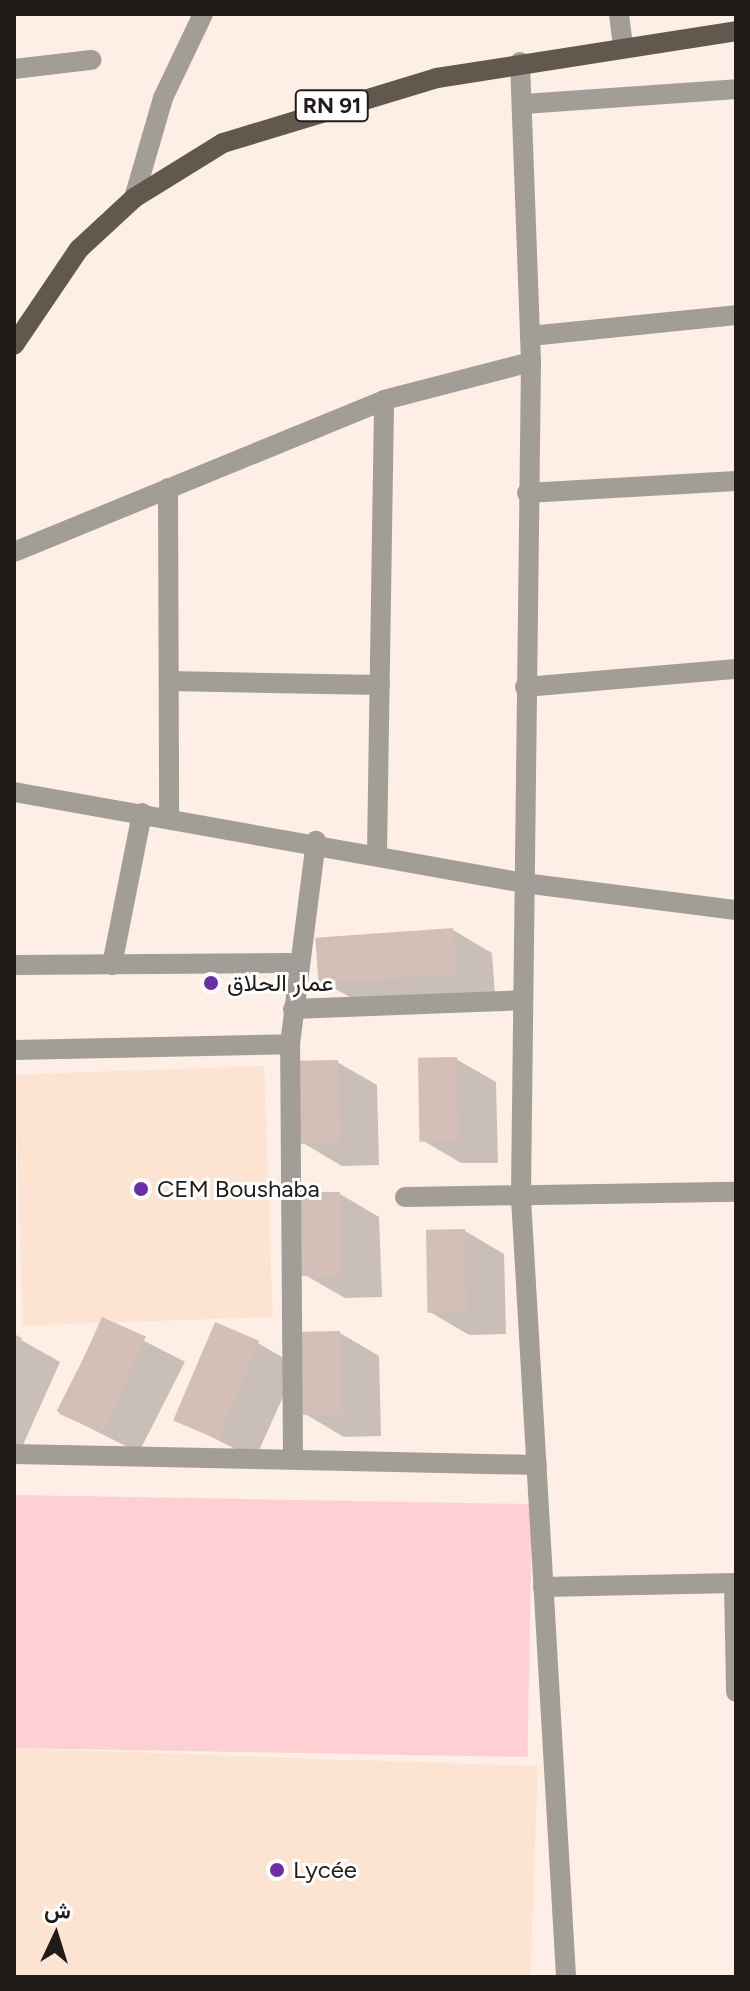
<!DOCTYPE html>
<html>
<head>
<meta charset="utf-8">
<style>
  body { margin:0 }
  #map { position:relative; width:750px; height:1991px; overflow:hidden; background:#fdefe5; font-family:Figtree,Vazirmatn,sans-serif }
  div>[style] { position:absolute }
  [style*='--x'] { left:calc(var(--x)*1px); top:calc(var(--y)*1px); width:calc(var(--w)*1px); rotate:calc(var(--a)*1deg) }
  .built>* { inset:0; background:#fce3d2; transform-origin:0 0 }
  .green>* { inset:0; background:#fecfd3; transform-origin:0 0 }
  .shadow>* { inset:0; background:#0003; transform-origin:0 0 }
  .building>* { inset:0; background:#d4beb8; transform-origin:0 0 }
  .minor>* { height:20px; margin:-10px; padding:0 10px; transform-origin:10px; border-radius:10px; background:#a29e97 }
  .major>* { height:20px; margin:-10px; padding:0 10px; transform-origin:10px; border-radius:10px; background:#61594d }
  .dots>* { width:22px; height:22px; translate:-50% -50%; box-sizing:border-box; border:4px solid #fff; border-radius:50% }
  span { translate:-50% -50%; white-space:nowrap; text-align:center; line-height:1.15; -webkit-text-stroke:6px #fff; paint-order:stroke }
  .shield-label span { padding:2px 6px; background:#fff; border:2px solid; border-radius:6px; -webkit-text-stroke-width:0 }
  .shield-label { font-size:22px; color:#221c18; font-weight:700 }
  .poi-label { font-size:24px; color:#221c18 }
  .left { translate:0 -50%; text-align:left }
  .frame { position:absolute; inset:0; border:16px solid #221c18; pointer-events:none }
  .north { position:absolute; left:16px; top:1895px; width:80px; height:80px; -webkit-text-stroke:6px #fff; paint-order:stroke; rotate:4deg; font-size:22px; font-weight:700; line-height:32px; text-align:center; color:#221c18 }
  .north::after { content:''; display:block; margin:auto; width:28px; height:36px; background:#221c18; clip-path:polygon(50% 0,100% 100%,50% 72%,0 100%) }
</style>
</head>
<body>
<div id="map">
  <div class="built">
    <div style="left:264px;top:1066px;width:251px;height:250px;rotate:88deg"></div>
    <div style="left:14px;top:1748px;width:524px;height:229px;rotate:2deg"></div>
  </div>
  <div class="green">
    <div style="left:14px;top:1495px;width:518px;height:253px;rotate:1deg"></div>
  </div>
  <div class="shadow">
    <div style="clip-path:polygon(453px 930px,492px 953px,495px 996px,359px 1002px,319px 980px)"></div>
    <div style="clip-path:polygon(456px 1059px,496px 1082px,498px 1163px,461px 1163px,422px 1140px)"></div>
    <div style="clip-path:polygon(337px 1062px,377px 1085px,379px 1165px,342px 1166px,303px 1143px)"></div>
    <div style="clip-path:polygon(340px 1194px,379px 1217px,382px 1297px,345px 1298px,305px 1275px)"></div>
    <div style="clip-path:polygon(465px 1231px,504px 1254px,506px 1334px,469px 1335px,430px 1312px)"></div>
    <div style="left:103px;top:1320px;width:92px;height:102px;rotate:27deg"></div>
    <div style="clip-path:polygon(340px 1333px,379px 1356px,381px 1436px,344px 1437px,305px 1414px)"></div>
    <div style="clip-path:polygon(14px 1336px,60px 1362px,18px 1456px,14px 1454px)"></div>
    <div style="clip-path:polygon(258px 1343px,297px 1366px,255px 1459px,174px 1418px)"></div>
  </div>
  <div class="building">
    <div style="left:453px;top:928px;width:46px;height:138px;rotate:86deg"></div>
    <div style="left:457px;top:1057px;width:84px;height:39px;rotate:89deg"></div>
    <div style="left:338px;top:1060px;width:83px;height:40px;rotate:89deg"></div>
    <div style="left:301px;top:1192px;width:39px;height:84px"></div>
    <div style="left:465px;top:1229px;width:83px;height:39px;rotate:89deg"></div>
    <div style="left:102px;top:1317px;width:48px;height:106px;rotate:24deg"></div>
    <div style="left:215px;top:1322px;width:48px;height:107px;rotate:23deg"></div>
    <div style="left:340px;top:1331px;width:83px;height:39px;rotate:89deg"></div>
    <div style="clip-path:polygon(14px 1334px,22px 1338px,14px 1355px)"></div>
  </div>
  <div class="minor">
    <div style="--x:619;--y:14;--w:33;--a:83"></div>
    <div style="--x:520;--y:62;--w:300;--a:87.9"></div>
    <div style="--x:531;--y:362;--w:836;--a:90.69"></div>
    <div style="--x:521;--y:1198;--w:780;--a:86.69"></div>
    <div style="--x:14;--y:69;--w:78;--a:-6.7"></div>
    <div style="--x:524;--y:104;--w:213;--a:-4"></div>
    <div style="--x:134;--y:198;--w:104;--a:-73.8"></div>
    <div style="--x:163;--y:98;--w:93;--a:-64.5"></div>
    <div style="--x:530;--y:336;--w:207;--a:-5.8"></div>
    <div style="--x:168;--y:488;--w:329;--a:89.8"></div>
    <div style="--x:527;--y:493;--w:209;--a:-3.3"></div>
    <div style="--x:14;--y:552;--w:400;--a:-22.3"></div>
    <div style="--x:384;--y:400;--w:152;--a:-14.5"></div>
    <div style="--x:169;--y:681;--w:211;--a:1.1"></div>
    <div style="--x:525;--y:687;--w:212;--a:-4.9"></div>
    <div style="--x:14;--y:792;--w:518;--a:10.12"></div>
    <div style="--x:524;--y:883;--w:214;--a:7.3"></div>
    <div style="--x:377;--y:852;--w:452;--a:-89.1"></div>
    <div style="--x:14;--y:965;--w:282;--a:-0.4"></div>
    <div style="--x:112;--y:965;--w:155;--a:-78.8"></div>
    <div style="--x:293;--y:1009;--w:230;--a:-2.2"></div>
    <div style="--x:14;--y:1050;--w:276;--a:-1.2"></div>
    <div style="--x:405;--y:1197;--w:331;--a:-0.9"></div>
    <div style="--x:14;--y:1454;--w:523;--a:1.2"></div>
    <div style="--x:293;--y:1458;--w:414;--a:-90.4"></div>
    <div style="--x:290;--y:1044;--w:205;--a:-82.7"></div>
    <div style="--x:734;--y:1583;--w:109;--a:88.9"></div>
    <div style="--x:543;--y:1587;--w:193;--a:-1.2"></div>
  </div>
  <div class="major">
    <div style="--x:14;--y:345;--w:116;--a:-55.9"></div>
    <div style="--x:79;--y:249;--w:75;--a:-42.8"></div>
    <div style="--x:134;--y:198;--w:105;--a:-31.7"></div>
    <div style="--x:223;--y:143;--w:224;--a:-16.9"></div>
    <div style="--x:437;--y:78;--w:303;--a:-8.9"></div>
  </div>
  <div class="dots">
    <div style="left:211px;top:983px;background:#6c2ea4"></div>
    <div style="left:141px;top:1189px;background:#6c2ea4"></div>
    <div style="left:277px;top:1870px;background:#6c2ea4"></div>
  </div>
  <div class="shield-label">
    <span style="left:332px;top:106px">RN 91</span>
  </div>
  <div class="poi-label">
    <span class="left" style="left:227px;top:983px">عمار الحلاق</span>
    <span class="left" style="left:157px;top:1189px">CEM Boushaba</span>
    <span class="left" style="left:293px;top:1870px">Lycée</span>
  </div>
  <div class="frame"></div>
  <div class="north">ش</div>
</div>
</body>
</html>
